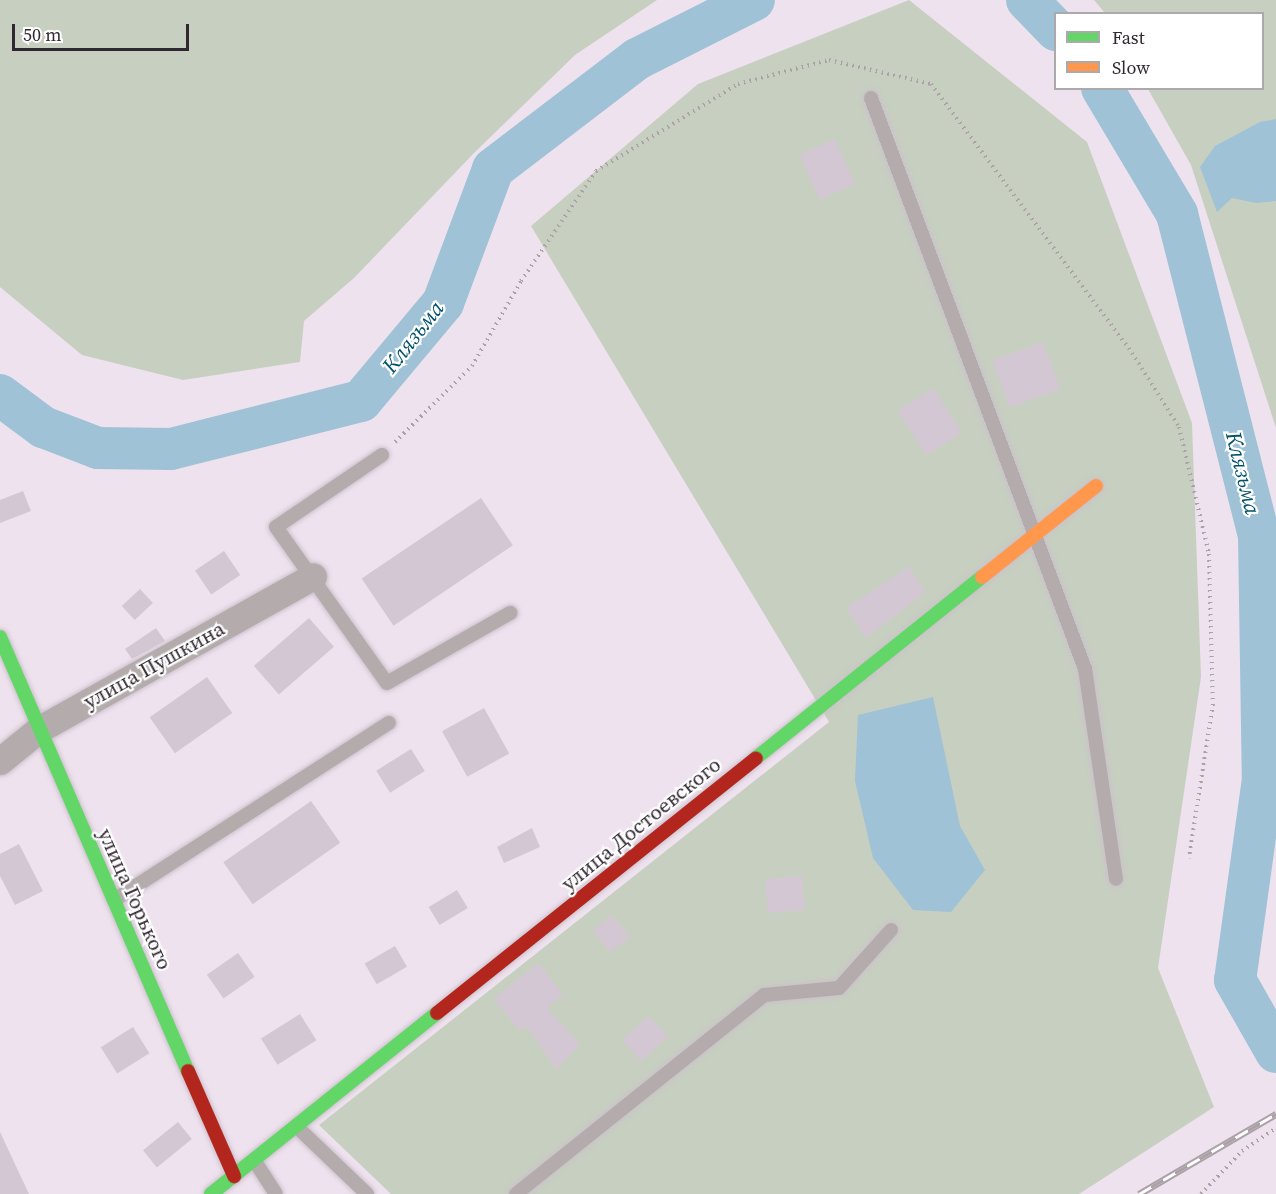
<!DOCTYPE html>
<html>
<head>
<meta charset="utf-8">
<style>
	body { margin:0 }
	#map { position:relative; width:1276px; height:1194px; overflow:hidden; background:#eee2ee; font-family:"Source Serif 4",serif }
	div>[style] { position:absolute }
	.green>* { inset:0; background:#c7cfc1 }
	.water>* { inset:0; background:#9fc2d6 }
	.river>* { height:42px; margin:-21px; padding:0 21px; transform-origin:21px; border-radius:21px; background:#9fc2d6 }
	.building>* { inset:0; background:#d4c7d4; transform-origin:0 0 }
	.path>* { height:4px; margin-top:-2px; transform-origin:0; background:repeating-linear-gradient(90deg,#aaa2a6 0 1.5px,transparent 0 6px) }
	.roads { filter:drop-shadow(0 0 2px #cbc1cb) drop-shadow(0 0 2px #cbc1cb) }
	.lane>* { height:14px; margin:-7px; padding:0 7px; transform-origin:7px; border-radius:7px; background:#b4abac }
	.street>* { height:27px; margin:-13.5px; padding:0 13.5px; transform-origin:13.5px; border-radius:13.5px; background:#b4abac }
	.fast>* { height:14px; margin:-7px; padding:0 7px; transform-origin:7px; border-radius:7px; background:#63d668 }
	.slow>* { height:14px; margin:-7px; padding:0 7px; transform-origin:7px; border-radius:7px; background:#ff974d }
	.jam>* { height:14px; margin:-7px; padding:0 7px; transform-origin:7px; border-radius:7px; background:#b3261e }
	.rail>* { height:7px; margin-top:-3.5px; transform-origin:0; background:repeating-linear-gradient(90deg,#fff 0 14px,#aba2a7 0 28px); box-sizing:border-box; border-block:2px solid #aba2a7 }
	span { translate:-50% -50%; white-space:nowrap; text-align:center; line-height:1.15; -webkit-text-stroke:4.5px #fff; paint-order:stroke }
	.street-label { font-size:21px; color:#302830 }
	.water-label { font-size:22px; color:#01526a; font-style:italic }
	.legend { position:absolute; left:1054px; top:12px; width:210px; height:78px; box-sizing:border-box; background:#fff; border:2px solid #aca9ac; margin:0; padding:8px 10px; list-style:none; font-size:18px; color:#302830 }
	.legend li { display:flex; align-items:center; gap:12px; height:30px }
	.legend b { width:30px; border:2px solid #aca9ac }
	.scale { position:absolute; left:12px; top:24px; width:177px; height:27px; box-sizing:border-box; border:3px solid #302830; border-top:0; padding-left:8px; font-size:18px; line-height:21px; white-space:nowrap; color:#302830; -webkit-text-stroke:4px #fff; paint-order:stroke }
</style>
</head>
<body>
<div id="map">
	<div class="green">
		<div style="clip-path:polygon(0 0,657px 0,575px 55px,474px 153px,354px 278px,304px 321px,300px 362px,183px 380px,82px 355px,0 287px)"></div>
		<div style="clip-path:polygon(909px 0,1087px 142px,1192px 423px,1201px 677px,1158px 968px,1214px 1107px,1079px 1194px,391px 1194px,319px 1125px,829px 722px,531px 226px,698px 84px)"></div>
		<div style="clip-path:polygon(1094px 0,1276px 0,1276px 428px,1191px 165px,1148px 89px,1262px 88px,1262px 14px,1105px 13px)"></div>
	</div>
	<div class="water">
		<div style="clip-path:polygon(1276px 119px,1276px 201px,1256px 203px,1232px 198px,1217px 212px,1200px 167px,1215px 146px,1260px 122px)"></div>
		<div style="clip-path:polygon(933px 697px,960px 826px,985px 870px,951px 912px,913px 910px,873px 858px,855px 781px,858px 715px)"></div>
	</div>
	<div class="river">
		<div style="left:1027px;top:0;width:42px;rotate:46deg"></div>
		<div style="left:1102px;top:88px;width:147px;rotate:59.2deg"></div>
		<div style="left:1177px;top:214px;width:332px;rotate:75.7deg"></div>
		<div style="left:1259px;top:536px;width:243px;rotate:89.1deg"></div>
		<div style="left:1263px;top:779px;width:203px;rotate:97.9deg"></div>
		<div style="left:1235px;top:980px;width:83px;rotate:60.3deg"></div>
		<div style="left:0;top:395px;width:54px;rotate:36.7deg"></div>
		<div style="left:43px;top:427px;width:59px;rotate:20.9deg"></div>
		<div style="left:98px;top:448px;width:73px;rotate:0.8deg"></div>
		<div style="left:171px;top:449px;width:196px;rotate:-14.2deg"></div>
		<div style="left:361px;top:401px;width:128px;rotate:-50.1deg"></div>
		<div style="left:443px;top:303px;width:143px;rotate:-69.5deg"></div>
		<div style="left:493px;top:169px;width:181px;rotate:-37.4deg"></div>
		<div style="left:637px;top:59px;width:131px;rotate:-26.8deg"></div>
	</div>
	<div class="building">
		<div style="left:835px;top:139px;width:49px;height:39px;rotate:66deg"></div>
		<div style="left:1043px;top:342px;width:50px;height:54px;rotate:70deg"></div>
		<div style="left:933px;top:388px;width:53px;height:42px;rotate:57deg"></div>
		<div style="clip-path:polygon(23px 491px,31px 511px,0 523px,0 500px)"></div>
		<div style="left:481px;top:498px;width:57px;height:144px;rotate:56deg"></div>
		<div style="left:224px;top:551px;width:29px;height:35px;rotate:56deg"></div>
		<div style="clip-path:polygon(909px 567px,925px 592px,866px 638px,846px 608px)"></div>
		<div style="left:140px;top:589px;width:19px;height:25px;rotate:47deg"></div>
		<div style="left:309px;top:618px;width:38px;height:73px;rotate:49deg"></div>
		<div style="clip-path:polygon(156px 628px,165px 641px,132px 659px,125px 649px)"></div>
		<div style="left:207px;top:677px;width:44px;height:70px;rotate:55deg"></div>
		<div style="left:484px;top:708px;width:52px;height:48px;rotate:61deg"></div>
		<div style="left:411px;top:749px;width:26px;height:41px;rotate:58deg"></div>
		<div style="left:311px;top:801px;width:51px;height:107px;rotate:55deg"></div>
		<div style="clip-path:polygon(532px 828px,540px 847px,504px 863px,497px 847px)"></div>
		<div style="clip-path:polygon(19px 844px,43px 891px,15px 905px,0 876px,0 854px)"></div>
		<div style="left:802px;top:876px;width:34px;height:37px;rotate:85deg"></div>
		<div style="left:457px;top:890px;width:21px;height:33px;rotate:59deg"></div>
		<div style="clip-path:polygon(611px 915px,630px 937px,609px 952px,593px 931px)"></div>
		<div style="left:395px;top:946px;width:24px;height:35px;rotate:60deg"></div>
		<div style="left:238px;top:953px;width:29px;height:38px;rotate:55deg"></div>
		<div style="clip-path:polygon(538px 963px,563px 994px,547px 1008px,580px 1044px,556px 1069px,526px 1025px,520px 1031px,494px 999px)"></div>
		<div style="left:300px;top:1014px;width:31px;height:46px;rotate:58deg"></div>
		<div style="left:649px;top:1016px;width:28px;height:36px;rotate:48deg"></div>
		<div style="left:133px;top:1027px;width:31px;height:38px;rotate:58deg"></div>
		<div style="left:178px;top:1122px;width:22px;height:45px;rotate:51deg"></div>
		<div style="clip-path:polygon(0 1132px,29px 1194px,0 1194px)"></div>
	</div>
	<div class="path">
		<div style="left:395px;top:442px;width:108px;rotate:-44.6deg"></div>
		<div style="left:472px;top:366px;width:98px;rotate:-60deg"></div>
		<div style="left:521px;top:281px;width:133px;rotate:-55.7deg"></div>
		<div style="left:596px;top:171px;width:167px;rotate:-31.5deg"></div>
		<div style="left:738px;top:84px;width:94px;rotate:-14.8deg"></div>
		<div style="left:829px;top:60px;width:105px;rotate:13.2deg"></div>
		<div style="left:931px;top:84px;width:336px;rotate:53.2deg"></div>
		<div style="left:1132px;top:353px;width:88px;rotate:57.6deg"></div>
		<div style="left:1179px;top:427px;width:130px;rotate:76.7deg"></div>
		<div style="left:1209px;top:554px;width:150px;rotate:88.5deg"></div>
		<div style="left:1213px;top:704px;width:156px;rotate:98.9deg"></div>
		<div style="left:1201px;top:1194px;width:59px;rotate:-46.4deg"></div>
		<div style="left:1242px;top:1151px;width:41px;rotate:-34.1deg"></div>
	</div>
	<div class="roads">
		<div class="lane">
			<div style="left:871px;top:98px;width:610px;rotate:69.45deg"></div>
			<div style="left:1085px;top:669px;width:212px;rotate:81.6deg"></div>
			<div style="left:382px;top:455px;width:128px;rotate:145.8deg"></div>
			<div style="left:276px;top:527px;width:191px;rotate:54.6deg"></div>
			<div style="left:387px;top:683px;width:142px;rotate:-29.6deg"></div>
			<div style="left:114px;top:900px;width:327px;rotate:-32.8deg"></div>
			<div style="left:297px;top:1127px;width:97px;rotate:43.7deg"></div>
			<div style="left:254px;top:1160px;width:40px;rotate:57.1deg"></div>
			<div style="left:516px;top:1194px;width:318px;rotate:-38.7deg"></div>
			<div style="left:764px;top:995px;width:75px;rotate:-5.3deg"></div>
			<div style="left:839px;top:988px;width:78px;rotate:-48.1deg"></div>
		</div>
		<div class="street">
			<div style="left:0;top:761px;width:49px;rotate:-39.2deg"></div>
			<div style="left:38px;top:730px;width:315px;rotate:-29.2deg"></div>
		</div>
		<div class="fast">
			<div style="left:0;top:637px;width:473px;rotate:66.6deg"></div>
			<div style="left:756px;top:758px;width:290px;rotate:-38.7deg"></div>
			<div style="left:211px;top:1194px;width:290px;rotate:-38.7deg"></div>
		</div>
		<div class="slow">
			<div style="left:982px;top:577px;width:146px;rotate:-38.6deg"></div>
		</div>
		<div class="jam">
			<div style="left:437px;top:1013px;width:408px;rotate:-38.6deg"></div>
			<div style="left:188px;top:1071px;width:115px;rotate:66.3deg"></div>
		</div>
	</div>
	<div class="rail">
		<div style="left:1139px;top:1194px;width:159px;rotate:-30.3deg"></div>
	</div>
	<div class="street-label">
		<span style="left:154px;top:665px;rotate:-29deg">улица Пушкина</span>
		<span style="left:641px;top:824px;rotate:-39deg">улица Достоевского</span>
		<span style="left:135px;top:899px;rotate:66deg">улица Горького</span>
	</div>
	<div class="water-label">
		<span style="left:413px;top:337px;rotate:-52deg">Клязьма</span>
		<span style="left:1243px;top:473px;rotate:76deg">Клязьма</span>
	</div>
	<ul class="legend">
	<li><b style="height:8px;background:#63d668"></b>Fast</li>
	<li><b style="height:8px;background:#ff974d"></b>Slow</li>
	</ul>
	<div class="scale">50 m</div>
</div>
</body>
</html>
